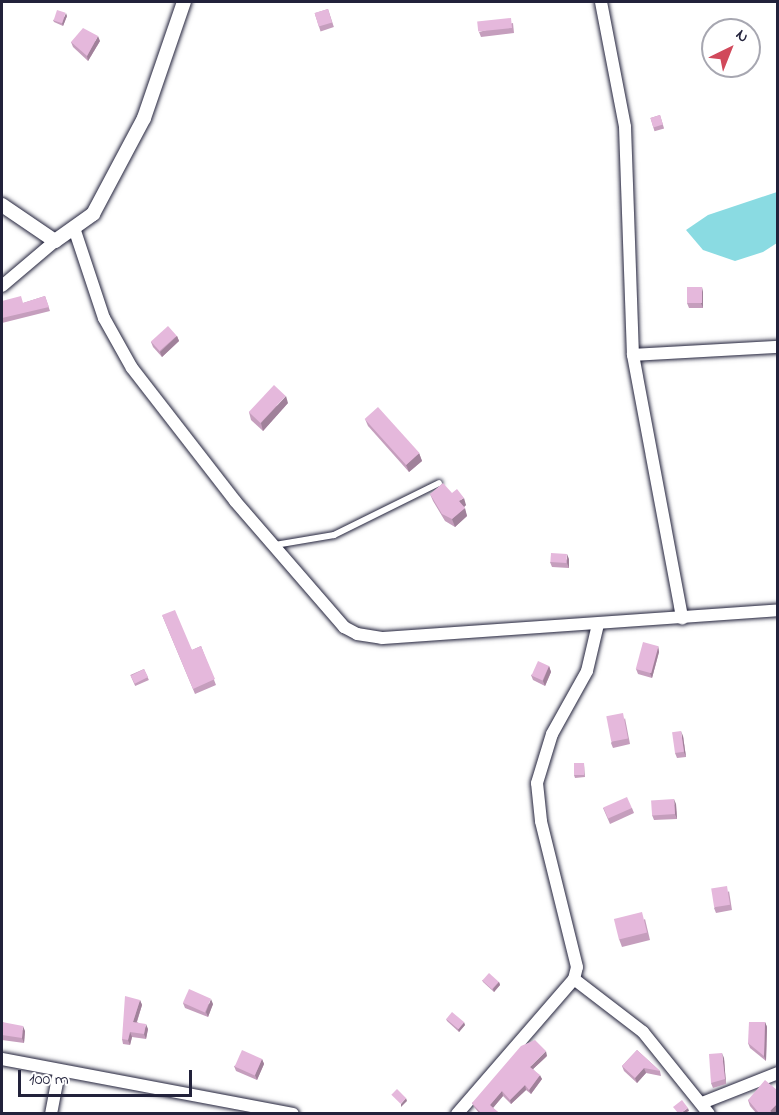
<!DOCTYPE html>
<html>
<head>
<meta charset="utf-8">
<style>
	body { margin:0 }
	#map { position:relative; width:779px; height:1115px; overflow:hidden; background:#fff; font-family:"Indie Flower",sans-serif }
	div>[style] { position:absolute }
	.water>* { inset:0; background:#8adbe2 }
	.roads { filter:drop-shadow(0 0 2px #22223b) drop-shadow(0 0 2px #22223b) }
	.service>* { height:6px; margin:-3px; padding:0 3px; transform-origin:3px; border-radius:3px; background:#fff }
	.minor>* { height:12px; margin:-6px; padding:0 6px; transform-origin:6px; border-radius:6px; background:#fff }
	.tertiary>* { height:14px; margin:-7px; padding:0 7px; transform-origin:7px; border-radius:7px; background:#fff }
	.wall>* { inset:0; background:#c59ebd; transform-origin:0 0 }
	.shaded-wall>* { inset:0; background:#a0819a }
	.building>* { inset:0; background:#e5b8dc; transform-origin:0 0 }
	span { translate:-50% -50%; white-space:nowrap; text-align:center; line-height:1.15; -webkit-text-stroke:4.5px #fff; paint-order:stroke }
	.frame { position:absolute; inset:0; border:3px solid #22223b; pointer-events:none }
	.north { position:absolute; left:701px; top:18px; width:60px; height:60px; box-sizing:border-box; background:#fff; border:2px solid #a7a7b1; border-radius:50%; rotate:43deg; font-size:16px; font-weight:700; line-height:24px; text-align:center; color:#22223b }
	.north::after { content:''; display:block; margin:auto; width:21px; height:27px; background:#d1495b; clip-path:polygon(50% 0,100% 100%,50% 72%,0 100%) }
	.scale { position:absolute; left:18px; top:1070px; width:174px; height:27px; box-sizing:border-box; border:3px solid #22223b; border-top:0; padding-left:8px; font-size:18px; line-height:21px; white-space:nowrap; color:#22223b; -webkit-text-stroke:4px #fff; paint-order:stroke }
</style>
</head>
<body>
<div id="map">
	<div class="water">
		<div style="clip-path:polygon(777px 192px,777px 243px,763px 252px,735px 261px,703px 250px,686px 230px,708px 215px)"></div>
	</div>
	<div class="roads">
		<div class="service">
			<div style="left:275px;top:545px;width:60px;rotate:-9.6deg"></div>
			<div style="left:334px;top:535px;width:117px;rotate:-26.3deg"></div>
		</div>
		<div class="minor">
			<div style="left:601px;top:2px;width:127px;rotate:79.1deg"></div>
			<div style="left:625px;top:127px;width:228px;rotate:88deg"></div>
			<div style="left:633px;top:355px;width:268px;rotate:79.4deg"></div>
			<div style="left:75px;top:231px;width:92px;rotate:71.6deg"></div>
			<div style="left:104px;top:318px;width:57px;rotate:60.8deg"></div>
			<div style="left:132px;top:368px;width:168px;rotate:52.2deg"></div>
			<div style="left:235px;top:501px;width:167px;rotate:49.1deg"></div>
			<div style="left:344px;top:627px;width:15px;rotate:28deg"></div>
			<div style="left:357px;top:634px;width:25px;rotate:9deg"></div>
			<div style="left:382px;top:638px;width:397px;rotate:-4deg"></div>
			<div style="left:2px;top:286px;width:70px;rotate:-40.3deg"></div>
			<div style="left:633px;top:355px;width:145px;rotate:-3.2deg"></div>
			<div style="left:574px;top:979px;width:87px;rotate:37.5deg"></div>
			<div style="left:643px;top:1032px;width:105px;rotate:51.2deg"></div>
			<div style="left:2px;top:1059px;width:296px;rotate:10.7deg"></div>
			<div style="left:702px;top:1103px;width:82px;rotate:-21.5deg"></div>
			<div style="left:51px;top:1114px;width:43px;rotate:-79.2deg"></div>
			<div style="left:457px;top:1114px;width:179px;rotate:-49.1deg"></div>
			<div style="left:574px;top:979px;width:12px;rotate:-76deg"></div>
			<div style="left:577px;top:967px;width:150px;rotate:-103.9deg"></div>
			<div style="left:541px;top:821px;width:38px;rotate:-96deg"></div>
			<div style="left:537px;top:783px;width:51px;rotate:-73deg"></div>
			<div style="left:552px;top:734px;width:72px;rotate:-60.9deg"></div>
			<div style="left:587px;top:671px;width:48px;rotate:-76.8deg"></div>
		</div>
		<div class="tertiary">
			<div style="left:2px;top:205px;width:64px;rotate:34.2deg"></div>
			<div style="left:55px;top:241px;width:47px;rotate:-35.4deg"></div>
			<div style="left:93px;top:214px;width:109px;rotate:-62deg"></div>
			<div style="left:144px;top:118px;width:123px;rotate:-71deg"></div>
		</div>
	</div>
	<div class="wall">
		<div style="left:328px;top:9px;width:19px;height:14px;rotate:72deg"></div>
		<div style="clip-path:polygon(67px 16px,63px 26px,54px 22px,53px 20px)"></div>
		<div style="clip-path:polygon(513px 23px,514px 33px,481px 37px,479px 32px)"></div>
		<div style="clip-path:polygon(100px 41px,88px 61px,73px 47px,71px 42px)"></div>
		<div style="left:660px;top:115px;width:14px;height:10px;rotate:73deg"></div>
		<div style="clip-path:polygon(703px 292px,703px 308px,689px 308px,687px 303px)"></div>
		<div style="clip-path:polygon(45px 296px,50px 311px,2px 323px,2px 301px,23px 303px)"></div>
		<div style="clip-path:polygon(177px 336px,179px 341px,162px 357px,153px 347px,151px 342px)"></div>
		<div style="clip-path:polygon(288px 403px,263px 431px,251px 420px,249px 412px)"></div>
		<div style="clip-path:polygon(365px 419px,419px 453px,422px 461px,409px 472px,368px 426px)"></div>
		<div style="clip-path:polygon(452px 493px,466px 505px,464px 507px,467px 516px,455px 527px,445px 521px,433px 501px,430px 494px)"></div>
		<div style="clip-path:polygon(569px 559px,569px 568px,552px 567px,550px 562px)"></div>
		<div style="clip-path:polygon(162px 615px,192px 650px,201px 646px,216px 685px,195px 694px)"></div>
		<div style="clip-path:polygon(658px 646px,659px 652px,652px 678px,638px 674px,636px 669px)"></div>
		<div style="clip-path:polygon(549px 666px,551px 672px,545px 686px,533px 680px,531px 675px)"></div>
		<div style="left:144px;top:669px;width:12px;height:15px;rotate:66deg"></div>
		<div style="clip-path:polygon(625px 718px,630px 744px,613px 748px,611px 743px)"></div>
		<div style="clip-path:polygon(683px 736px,686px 757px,677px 758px,675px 753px)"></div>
		<div style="clip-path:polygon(584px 763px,585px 777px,575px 778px,574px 775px)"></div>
		<div style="clip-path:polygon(676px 804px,677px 819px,654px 820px,652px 815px)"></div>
		<div style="clip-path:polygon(603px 808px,632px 808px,634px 813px,610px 824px)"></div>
		<div style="clip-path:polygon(729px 891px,732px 910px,716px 913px,714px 908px)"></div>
		<div style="clip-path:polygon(645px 919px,650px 940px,622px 947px,619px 939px)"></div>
		<div style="clip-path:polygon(482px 980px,499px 982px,500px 985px,494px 992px,483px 982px)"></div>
		<div style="clip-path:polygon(140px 1000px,142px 1005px,137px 1022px,148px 1029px,146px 1039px,132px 1037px,130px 1045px,123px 1044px,122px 1039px)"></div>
		<div style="clip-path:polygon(183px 1003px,213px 1004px,208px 1017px,185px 1008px)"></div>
		<div style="clip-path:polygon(446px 1019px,465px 1025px,459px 1032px,447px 1021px)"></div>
		<div style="clip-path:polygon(2px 1022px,25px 1031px,24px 1043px,2px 1040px)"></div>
		<div style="clip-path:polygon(765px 1022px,767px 1027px,766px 1061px,750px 1048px,748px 1043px)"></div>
		<div style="clip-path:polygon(637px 1050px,660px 1071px,661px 1076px,646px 1073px,637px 1083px,624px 1071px,622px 1066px)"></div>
		<div style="clip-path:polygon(547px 1056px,533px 1069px,542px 1079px,531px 1094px,526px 1090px,511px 1104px,503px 1096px,493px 1108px,499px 1113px,479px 1113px,474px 1107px,472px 1103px)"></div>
		<div style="clip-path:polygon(724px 1058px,726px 1084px,713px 1088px,711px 1083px)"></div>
		<div style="clip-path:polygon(262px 1059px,264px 1064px,257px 1080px,236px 1071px,234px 1066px)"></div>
		<div style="clip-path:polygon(777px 1090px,777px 1113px,756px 1113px,750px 1106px,748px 1100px)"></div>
	</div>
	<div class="shaded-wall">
		<div style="clip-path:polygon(66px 13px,67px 16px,63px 26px,62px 23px)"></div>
		<div style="clip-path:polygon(98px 36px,100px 41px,88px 61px,87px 56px)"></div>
		<div style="clip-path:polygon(702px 287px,703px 292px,703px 308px,701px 303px)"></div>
		<div style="clip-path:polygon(177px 336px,179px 341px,162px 357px,160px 352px)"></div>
		<div style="clip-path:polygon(286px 396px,288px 403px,263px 431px,261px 423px)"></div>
		<div style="clip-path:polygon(419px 453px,422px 461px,409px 472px,406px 465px)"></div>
		<div style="clip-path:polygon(464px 498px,466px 505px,462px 509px,459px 501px)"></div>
		<div style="clip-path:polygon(465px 508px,467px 516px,455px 527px,452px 519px)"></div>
		<div style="clip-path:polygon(567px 554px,569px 559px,569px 568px,567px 563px)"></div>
		<div style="clip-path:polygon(658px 646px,659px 652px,652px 678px,650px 673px)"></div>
		<div style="clip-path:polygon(549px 666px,551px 672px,545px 686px,543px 681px)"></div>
		<div style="clip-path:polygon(681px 731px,683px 736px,686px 757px,684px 752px)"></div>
		<div style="clip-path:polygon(674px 799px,676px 804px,677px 819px,675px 814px)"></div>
		<div style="clip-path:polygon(499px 982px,500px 985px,494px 992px,493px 989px)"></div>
		<div style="clip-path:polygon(211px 999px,213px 1004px,208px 1017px,206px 1012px)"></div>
		<div style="clip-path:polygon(140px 1000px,142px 1005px,135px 1027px,133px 1022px)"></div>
		<div style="clip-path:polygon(464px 1022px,465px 1025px,459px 1032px,458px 1029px)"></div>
		<div style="clip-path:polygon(765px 1022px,767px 1027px,766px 1061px,764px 1056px)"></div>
		<div style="clip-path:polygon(146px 1024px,148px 1029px,146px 1039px,144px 1034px)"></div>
		<div style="clip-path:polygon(23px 1026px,25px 1031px,24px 1043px,22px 1038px)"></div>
		<div style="clip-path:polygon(130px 1032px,132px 1037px,130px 1045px,128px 1040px)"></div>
		<div style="clip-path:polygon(546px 1051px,547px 1056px,531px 1071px,530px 1067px)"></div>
		<div style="clip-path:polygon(722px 1053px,724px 1058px,726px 1084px,725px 1079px)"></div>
		<div style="clip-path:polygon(262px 1059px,264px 1064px,257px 1080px,255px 1075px)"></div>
		<div style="clip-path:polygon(644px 1068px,646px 1073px,637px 1083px,635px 1078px)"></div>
		<div style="clip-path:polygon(540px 1075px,542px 1079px,531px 1094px,529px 1090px)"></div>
		<div style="clip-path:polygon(525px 1085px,526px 1090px,511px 1104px,510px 1100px)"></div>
		<div style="clip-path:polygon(502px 1091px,503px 1096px,492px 1109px,490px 1105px)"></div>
		<div style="clip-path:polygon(406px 1098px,407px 1101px,401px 1107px,401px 1104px)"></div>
		<div style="clip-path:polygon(777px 1104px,777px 1113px,771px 1113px,770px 1111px)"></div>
		<div style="clip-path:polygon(688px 1108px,689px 1111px,685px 1113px,681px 1113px)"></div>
	</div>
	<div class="building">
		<div style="left:328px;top:9px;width:14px;height:14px;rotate:73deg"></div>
		<div style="left:57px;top:10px;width:9px;height:11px;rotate:18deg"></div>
		<div style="left:511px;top:18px;width:10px;height:34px;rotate:84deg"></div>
		<div style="clip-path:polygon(83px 28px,98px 36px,87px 56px,71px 42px)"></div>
		<div style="left:660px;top:115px;width:10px;height:10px;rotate:73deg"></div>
		<div style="left:687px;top:287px;width:15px;height:16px"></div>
		<div style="clip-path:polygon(21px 296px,23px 303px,45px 296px,49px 307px,2px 318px,2px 301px)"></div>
		<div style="left:168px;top:326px;width:13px;height:23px;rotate:48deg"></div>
		<div style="left:274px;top:385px;width:16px;height:37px;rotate:43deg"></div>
		<div style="left:378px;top:407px;width:62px;height:18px;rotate:48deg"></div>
		<div style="clip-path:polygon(443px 483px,452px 493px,457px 489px,464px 498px,459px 501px,465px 508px,452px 519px,442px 514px,430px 494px)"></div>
		<div style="left:551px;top:553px;width:16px;height:9px;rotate:4deg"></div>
		<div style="clip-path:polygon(175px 610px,192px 650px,201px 646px,215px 679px,193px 689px,162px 615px)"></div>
		<div style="left:643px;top:642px;width:16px;height:28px;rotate:15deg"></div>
		<div style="left:538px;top:661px;width:12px;height:16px;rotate:24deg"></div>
		<div style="left:144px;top:669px;width:9px;height:15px;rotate:63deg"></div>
		<div style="left:623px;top:713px;width:26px;height:17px;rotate:79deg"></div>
		<div style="left:681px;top:731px;width:21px;height:9px;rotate:82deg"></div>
		<div style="left:574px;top:763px;width:10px;height:12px"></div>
		<div style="left:627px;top:797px;width:12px;height:26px;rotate:66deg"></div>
		<div style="left:674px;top:799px;width:15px;height:23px;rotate:86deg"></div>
		<div style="left:727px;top:886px;width:19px;height:16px;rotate:81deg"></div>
		<div style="left:642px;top:912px;width:21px;height:29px;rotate:76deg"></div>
		<div style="left:489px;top:973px;width:13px;height:10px;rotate:42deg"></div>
		<div style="left:189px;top:989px;width:24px;height:15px;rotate:24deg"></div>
		<div style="clip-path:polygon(125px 996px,140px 1000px,133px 1022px,146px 1024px,144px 1034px,130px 1032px,128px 1040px,122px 1039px)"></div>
		<div style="left:452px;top:1012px;width:16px;height:9px;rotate:40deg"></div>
		<div style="clip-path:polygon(2px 1022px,23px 1026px,22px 1038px,2px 1035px)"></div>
		<div style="clip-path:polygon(749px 1022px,765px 1022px,764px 1056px,748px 1043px)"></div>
		<div style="clip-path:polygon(535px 1040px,546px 1051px,530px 1067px,540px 1075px,529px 1090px,525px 1085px,510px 1100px,502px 1091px,490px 1105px,499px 1113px,481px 1113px,472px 1103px,521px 1046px)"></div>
		<div style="left:242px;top:1050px;width:22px;height:18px;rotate:24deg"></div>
		<div style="clip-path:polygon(637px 1050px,660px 1071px,644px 1068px,635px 1078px,622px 1066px)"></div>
		<div style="clip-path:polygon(722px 1053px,725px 1079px,711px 1083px,709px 1054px)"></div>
		<div style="clip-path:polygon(765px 1080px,777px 1090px,777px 1104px,770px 1111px,773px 1113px,759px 1113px,748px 1100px)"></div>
		<div style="left:397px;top:1089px;width:13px;height:8px;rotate:45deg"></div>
		<div style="clip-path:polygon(682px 1100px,688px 1108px,681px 1113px,678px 1113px,673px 1107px)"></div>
	</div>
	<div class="frame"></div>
	<div class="north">N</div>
	<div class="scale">100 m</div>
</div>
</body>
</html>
